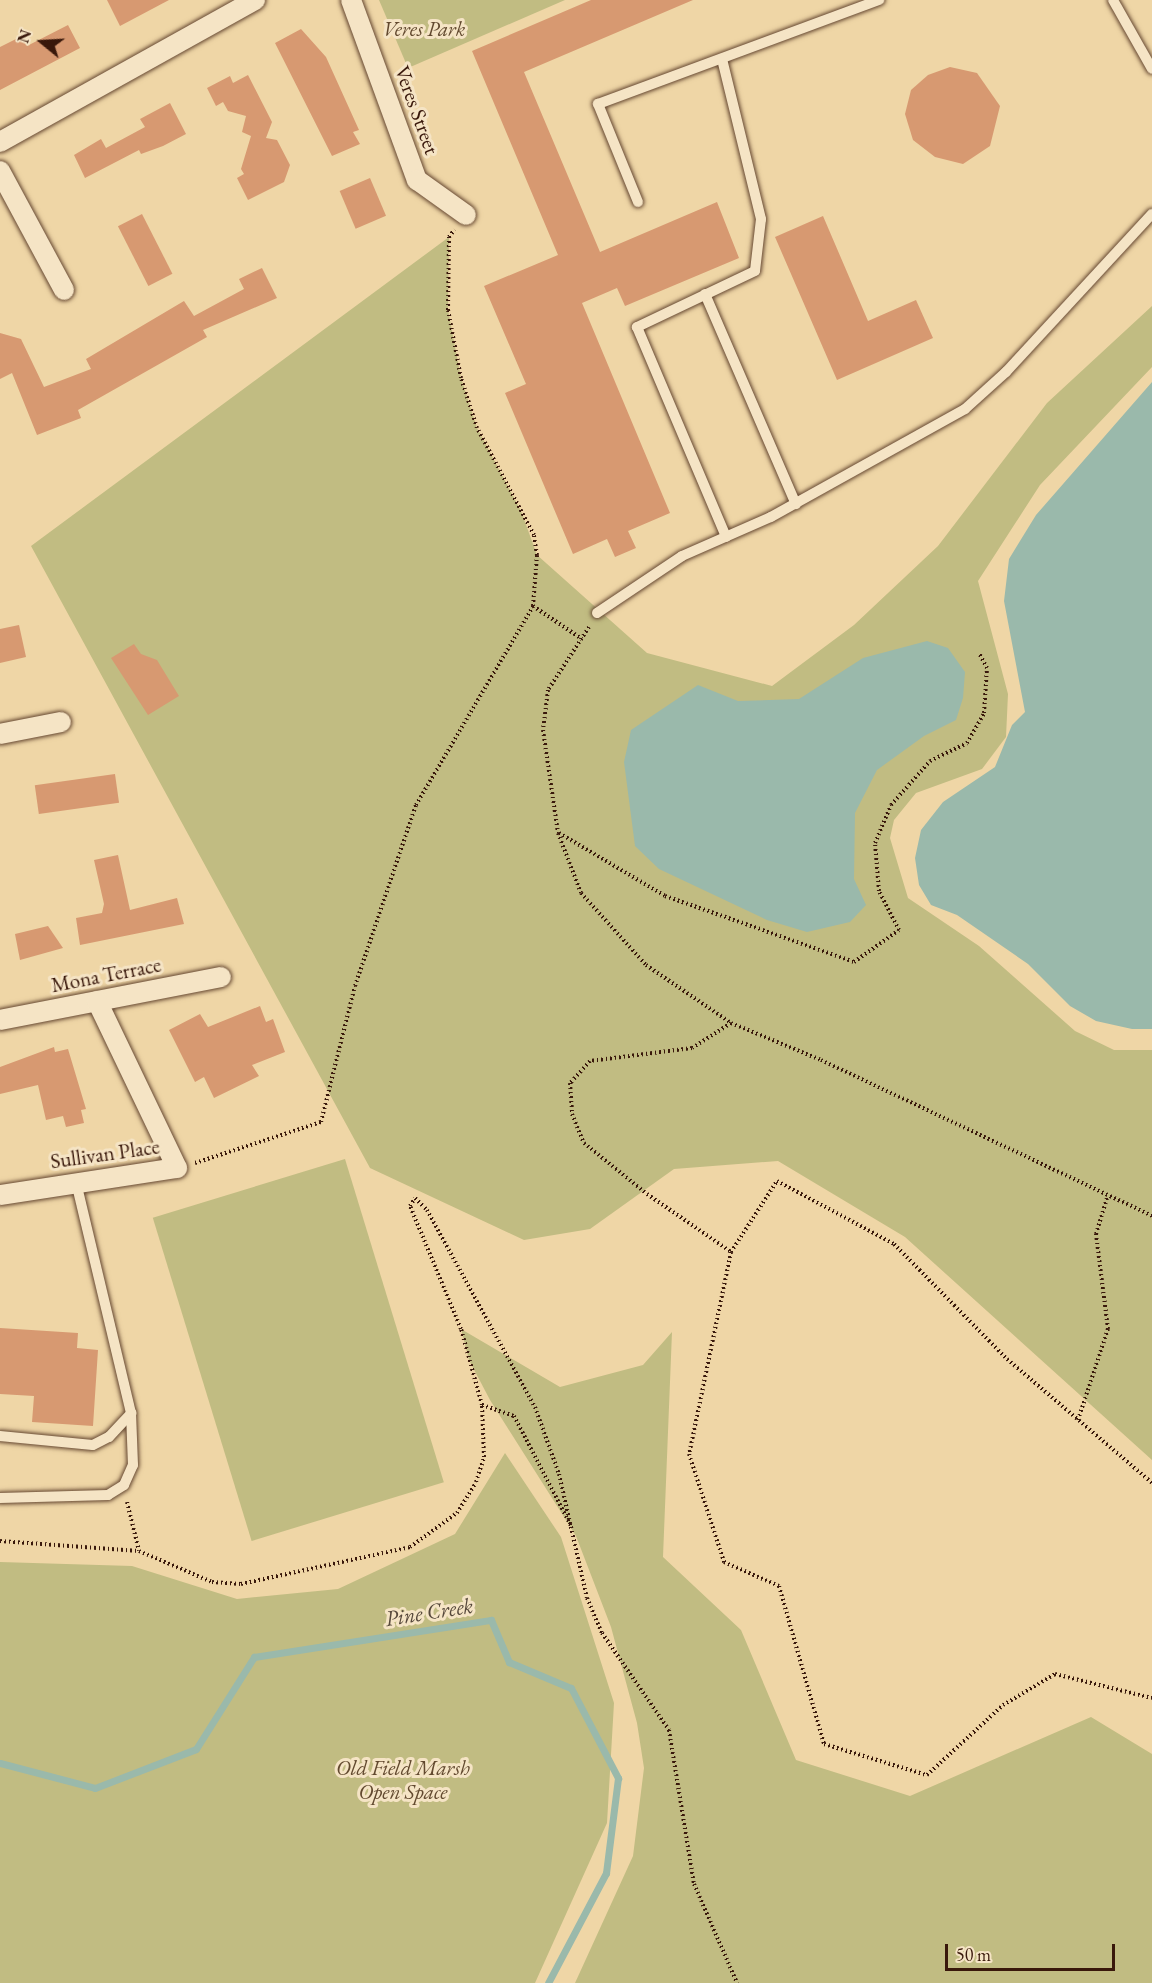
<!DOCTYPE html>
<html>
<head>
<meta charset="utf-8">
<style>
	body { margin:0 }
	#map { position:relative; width:1152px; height:1983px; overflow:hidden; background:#efd6a6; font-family:"EB Garamond",serif }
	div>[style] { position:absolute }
	.green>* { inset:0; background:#c1bc82; transform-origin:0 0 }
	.water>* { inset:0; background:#9ab9ab }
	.stream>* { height:7px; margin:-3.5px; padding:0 3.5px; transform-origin:3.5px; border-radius:3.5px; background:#9ab9ab }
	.building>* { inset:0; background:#d79971; transform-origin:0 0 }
	.path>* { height:4px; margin-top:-2px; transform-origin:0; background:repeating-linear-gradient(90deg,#39180b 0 1.5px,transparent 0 4.5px) }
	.roads { filter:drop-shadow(0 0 2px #664832) drop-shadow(0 0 2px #664832) }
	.lane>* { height:10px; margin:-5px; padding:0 5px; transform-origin:5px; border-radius:5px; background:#f5e4c5 }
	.street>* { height:20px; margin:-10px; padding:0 10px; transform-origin:10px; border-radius:10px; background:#f5e4c5 }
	span { translate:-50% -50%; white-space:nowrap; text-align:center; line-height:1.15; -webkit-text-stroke:6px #f5e4c5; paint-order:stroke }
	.park-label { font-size:21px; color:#62492f; font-style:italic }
	.street-label { font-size:21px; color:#39180b }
	.water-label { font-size:22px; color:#56483b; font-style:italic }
	.north { position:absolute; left:12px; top:12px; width:60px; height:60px; -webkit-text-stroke:4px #f5e4c5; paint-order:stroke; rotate:288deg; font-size:16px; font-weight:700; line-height:24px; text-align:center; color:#39180b }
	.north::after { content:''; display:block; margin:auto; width:21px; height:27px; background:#39180b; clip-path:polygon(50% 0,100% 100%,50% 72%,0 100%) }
	.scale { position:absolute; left:945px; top:1944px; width:170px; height:27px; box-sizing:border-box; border:3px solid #39180b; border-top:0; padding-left:8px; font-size:18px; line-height:21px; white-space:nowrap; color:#39180b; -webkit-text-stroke:4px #f5e4c5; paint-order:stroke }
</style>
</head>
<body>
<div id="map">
	<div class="green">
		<div style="clip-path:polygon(379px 0,565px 0,408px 68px)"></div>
		<div style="clip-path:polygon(449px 237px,448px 310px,461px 378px,477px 428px,521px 511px,537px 555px,647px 653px,772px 686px,854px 625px,938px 546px,1047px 403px,1152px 306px,1152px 367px,1040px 485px,978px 581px,1008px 694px,1006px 737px,982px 769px,916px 793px,894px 820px,890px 838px,908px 898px,979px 946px,1075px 1031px,1114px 1050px,1152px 1050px,1152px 1460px,905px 1237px,778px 1161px,674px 1169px,590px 1229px,524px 1240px,370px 1168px,31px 546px)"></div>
		<div style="left:345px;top:1159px;width:338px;height:201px;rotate:73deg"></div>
		<div style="clip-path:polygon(461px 1329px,560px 1387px,643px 1365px,672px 1332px,663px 1557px,741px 1630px,796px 1760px,910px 1796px,1091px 1717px,1152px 1754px,1152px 1983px,575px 1983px,633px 1856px,644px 1768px,637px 1723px,611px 1627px,576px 1536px,490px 1400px,469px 1360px)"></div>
		<div style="clip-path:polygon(505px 1453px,561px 1537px,614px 1703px,607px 1823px,535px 1983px,0 1983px,0 1562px,132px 1566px,237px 1599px,338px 1589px,455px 1534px)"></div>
	</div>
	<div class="water">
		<div style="clip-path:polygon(1152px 382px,1152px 1029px,1132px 1029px,1096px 1021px,1070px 1006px,1028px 964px,957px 915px,931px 905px,919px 885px,915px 858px,921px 830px,943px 802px,995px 767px,1012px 725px,1025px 712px,1004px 601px,1009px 559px,1036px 515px)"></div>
		<div style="clip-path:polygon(927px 641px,948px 648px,965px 672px,963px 698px,956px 720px,924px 736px,877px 770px,855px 813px,854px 879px,866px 905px,850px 922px,807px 932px,767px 920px,659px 869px,635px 846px,624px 762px,631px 730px,698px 685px,738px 701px,799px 699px,863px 658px)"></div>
	</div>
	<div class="stream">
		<div style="left:0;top:1763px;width:98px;rotate:14.7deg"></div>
		<div style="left:95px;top:1788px;width:108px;rotate:-21.1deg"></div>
		<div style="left:196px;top:1749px;width:109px;rotate:-57.8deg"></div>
		<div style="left:254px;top:1657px;width:240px;rotate:-8.9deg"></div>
		<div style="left:491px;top:1620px;width:46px;rotate:66.8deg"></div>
		<div style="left:509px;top:1662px;width:67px;rotate:22.8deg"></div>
		<div style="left:571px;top:1688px;width:102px;rotate:62.4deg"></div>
		<div style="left:618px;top:1778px;width:96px;rotate:97.2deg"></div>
		<div style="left:606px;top:1873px;width:124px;rotate:117.8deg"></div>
	</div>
	<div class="building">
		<div style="clip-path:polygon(107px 0,169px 0,120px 26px)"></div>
		<div style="clip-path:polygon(591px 0,693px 0,524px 72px,600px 252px,717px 202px,739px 258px,625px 306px,617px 288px,582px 303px,670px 513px,628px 531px,636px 548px,615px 557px,607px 539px,573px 554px,505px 393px,526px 384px,484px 286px,558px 255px,472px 51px)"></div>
		<div style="clip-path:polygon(68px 25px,80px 48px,0 90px,0 47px,22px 36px,27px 46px)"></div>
		<div style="clip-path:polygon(301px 29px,326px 57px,359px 130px,353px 132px,360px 144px,332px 156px,275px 43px)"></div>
		<div style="clip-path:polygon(950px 67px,977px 73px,1000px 106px,990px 146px,963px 164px,935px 157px,913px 140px,905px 114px,911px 90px,928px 75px)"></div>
		<div style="clip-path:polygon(248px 75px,272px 122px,266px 138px,277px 140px,290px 165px,284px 182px,248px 200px,237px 178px,244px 174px,241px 169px,251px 136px,242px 132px,246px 116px,228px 111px,223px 102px,216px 106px,207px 88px,230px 76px,233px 83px)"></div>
		<div style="clip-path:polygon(170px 103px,186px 134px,163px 146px,141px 154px,139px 150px,85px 178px,74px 155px,101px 139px,106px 148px,145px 127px,140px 119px)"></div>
		<div style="left:370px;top:178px;width:41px;height:33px;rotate:67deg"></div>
		<div style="left:142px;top:214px;width:67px;height:27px;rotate:63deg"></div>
		<div style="clip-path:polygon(823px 216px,868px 321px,916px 300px,933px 338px,837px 380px,775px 237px)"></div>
		<div style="clip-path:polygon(262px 268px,277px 298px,203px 330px,207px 337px,78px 410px,81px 418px,37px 435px,12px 373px,0 379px,0 333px,21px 339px,44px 387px,91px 369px,86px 359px,184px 301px,194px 316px,244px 289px,239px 279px)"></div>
		<div style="clip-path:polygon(19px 625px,26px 657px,0 663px,0 629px)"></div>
		<div style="clip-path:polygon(134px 644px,141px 654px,157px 660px,179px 696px,148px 715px,111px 658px)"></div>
		<div style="left:115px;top:774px;width:29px;height:81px;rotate:82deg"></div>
		<div style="clip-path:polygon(118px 855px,130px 910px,177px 898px,184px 924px,80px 945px,76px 918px,102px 913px,104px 904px,94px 860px)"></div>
		<div style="clip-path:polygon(48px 926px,63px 948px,20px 960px,15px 934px)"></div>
		<div style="clip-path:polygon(260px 1006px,266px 1022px,273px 1019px,285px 1052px,252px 1065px,259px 1076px,214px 1098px,204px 1077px,195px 1082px,169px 1030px,200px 1014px,208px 1027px)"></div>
		<div style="clip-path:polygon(54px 1047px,55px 1052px,68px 1049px,86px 1109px,81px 1110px,84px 1123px,66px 1127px,63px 1116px,46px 1120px,38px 1085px,0 1094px,0 1067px)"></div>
		<div style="clip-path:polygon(0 1328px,78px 1333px,77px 1348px,98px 1350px,93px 1426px,32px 1422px,34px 1396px,0 1394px)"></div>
	</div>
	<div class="path">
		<div style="left:533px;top:606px;width:59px;rotate:34deg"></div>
		<div style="left:589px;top:627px;width:75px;rotate:123.1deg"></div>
		<div style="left:548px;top:690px;width:40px;rotate:97.1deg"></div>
		<div style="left:543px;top:730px;width:104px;rotate:81.7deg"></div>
		<div style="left:558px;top:833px;width:64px;rotate:69deg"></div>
		<div style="left:581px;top:893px;width:97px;rotate:47.9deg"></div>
		<div style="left:646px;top:965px;width:103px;rotate:34.3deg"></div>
		<div style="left:731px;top:1023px;width:97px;rotate:22.3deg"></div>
		<div style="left:821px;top:1060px;width:366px;rotate:25.2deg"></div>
		<div style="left:559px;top:833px;width:123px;rotate:30.7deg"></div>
		<div style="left:665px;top:896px;width:200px;rotate:19.2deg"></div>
		<div style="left:854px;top:962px;width:55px;rotate:-35.4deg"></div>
		<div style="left:899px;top:930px;width:44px;rotate:-117.1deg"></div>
		<div style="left:879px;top:891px;width:48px;rotate:-94.8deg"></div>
		<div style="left:875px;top:843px;width:41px;rotate:-67.2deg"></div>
		<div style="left:891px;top:805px;width:59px;rotate:-48.4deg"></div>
		<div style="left:930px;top:761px;width:41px;rotate:-25.9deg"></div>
		<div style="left:967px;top:743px;width:34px;rotate:-60deg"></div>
		<div style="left:984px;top:713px;width:45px;rotate:-86.2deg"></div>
		<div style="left:987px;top:668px;width:17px;rotate:-118deg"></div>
		<div style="left:731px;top:1023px;width:46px;rotate:147.3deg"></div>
		<div style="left:692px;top:1048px;width:103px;rotate:172.7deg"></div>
		<div style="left:590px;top:1061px;width:30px;rotate:132deg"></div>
		<div style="left:570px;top:1083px;width:31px;rotate:86deg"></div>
		<div style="left:572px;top:1114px;width:31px;rotate:68deg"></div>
		<div style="left:584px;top:1143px;width:81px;rotate:39deg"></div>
		<div style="left:647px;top:1194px;width:102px;rotate:34.6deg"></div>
		<div style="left:731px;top:1252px;width:206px;rotate:101.7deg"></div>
		<div style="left:689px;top:1454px;width:114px;rotate:72deg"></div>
		<div style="left:724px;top:1562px;width:60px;rotate:23.6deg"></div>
		<div style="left:779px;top:1586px;width:164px;rotate:74.1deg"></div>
		<div style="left:824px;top:1744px;width:108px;rotate:16.8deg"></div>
		<div style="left:927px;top:1775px;width:103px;rotate:-42.6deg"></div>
		<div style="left:1003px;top:1705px;width:61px;rotate:-30.8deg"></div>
		<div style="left:1055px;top:1674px;width:100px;rotate:13.9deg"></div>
		<div style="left:195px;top:1163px;width:133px;rotate:-18deg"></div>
		<div style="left:321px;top:1122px;width:140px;rotate:-76deg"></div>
		<div style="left:355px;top:986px;width:191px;rotate:-71.4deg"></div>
		<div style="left:416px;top:805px;width:231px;rotate:-59.5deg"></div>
		<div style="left:533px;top:606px;width:51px;rotate:-85.5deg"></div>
		<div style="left:537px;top:555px;width:20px;rotate:-99deg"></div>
		<div style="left:534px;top:535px;width:121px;rotate:-118deg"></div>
		<div style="left:477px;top:428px;width:52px;rotate:-107.7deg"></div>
		<div style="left:461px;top:378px;width:69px;rotate:-100.8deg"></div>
		<div style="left:448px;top:310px;width:73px;rotate:-89.2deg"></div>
		<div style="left:449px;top:237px;width:9px;rotate:-54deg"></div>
		<div style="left:731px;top:1252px;width:85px;rotate:-57.1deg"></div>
		<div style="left:777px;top:1181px;width:133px;rotate:28.3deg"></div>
		<div style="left:894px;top:1244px;width:161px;rotate:45.5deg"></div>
		<div style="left:1007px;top:1359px;width:191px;rotate:40.5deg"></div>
		<div style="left:482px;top:1405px;width:79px;rotate:-105.4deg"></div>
		<div style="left:461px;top:1329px;width:133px;rotate:-112.5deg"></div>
		<div style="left:410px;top:1206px;width:9px;rotate:-58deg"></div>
		<div style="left:415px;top:1198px;width:17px;rotate:45deg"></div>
		<div style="left:427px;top:1210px;width:225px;rotate:61.3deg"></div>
		<div style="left:535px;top:1407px;width:71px;rotate:70.3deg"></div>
		<div style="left:559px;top:1474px;width:127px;rotate:77.3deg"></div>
		<div style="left:587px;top:1598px;width:38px;rotate:67deg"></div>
		<div style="left:602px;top:1633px;width:118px;rotate:55.4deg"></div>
		<div style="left:669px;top:1730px;width:156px;rotate:80.8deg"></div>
		<div style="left:694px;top:1884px;width:108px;rotate:66.5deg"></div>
		<div style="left:1078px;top:1420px;width:96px;rotate:-71.8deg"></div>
		<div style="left:1108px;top:1329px;width:96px;rotate:-97.2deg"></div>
		<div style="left:1096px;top:1234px;width:38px;rotate:-73deg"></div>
		<div style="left:127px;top:1502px;width:50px;rotate:76.2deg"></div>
		<div style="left:0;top:1541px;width:139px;rotate:4.1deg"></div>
		<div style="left:139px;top:1551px;width:79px;rotate:23deg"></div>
		<div style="left:212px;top:1582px;width:29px;rotate:4deg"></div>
		<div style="left:241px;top:1584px;width:173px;rotate:-12.3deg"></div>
		<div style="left:410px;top:1547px;width:58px;rotate:-35.9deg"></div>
		<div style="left:457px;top:1513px;width:36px;rotate:-58deg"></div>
		<div style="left:476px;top:1482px;width:26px;rotate:-72deg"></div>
		<div style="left:484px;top:1457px;width:52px;rotate:-92.2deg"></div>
		<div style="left:482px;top:1405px;width:34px;rotate:19deg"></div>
		<div style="left:514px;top:1416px;width:126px;rotate:62.6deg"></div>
	</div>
	<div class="roads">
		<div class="lane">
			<div style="left:1113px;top:0;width:79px;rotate:60.5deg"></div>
			<div style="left:722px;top:59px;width:165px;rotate:76.3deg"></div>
			<div style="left:761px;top:219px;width:52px;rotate:96.6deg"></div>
			<div style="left:755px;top:271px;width:131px;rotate:154.6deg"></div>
			<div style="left:637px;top:327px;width:228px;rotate:67deg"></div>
			<div style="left:638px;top:202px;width:106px;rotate:-112.2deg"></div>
			<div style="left:598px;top:104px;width:300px;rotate:-20.3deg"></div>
			<div style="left:705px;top:294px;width:229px;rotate:66.6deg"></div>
			<div style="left:597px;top:613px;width:102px;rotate:-33.8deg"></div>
			<div style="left:682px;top:556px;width:97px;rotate:-23.7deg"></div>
			<div style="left:771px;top:517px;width:222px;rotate:-29.1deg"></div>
			<div style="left:965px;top:409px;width:55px;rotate:-42.1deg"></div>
			<div style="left:1006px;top:372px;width:215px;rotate:-47.3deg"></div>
			<div style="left:0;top:1436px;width:93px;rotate:5.5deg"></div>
			<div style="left:93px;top:1445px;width:18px;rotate:-27deg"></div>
			<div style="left:109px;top:1437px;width:33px;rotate:-47deg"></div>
			<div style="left:0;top:1498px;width:108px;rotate:-1.6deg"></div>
			<div style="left:108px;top:1495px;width:19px;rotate:-32deg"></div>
			<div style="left:124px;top:1485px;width:22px;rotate:-66deg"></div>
			<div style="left:133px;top:1465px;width:52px;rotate:-92.2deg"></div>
			<div style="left:131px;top:1413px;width:237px;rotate:-103.4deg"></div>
		</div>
		<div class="street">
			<div style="left:351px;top:0;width:192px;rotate:69.9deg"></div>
			<div style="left:417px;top:180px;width:60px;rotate:35.5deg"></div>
			<div style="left:0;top:142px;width:292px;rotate:-29.1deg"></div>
			<div style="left:0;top:171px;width:135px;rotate:61.7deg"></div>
			<div style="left:0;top:734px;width:62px;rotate:-11.1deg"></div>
			<div style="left:0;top:1020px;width:225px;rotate:-11deg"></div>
			<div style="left:0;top:1195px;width:179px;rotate:-8.7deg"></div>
			<div style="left:177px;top:1168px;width:185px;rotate:-115.6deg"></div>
		</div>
	</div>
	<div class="park-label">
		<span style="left:424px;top:29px">Veres Park</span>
		<span style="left:403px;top:1780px">Old Field Marsh<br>Open Space</span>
	</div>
	<div class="street-label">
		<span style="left:417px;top:110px;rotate:70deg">Veres Street</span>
		<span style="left:106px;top:975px;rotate:-11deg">Mona Terrace</span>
		<span style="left:105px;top:1154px;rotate:-8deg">Sullivan Place</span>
	</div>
	<div class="water-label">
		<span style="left:429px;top:1612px;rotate:-9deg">Pine Creek</span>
	</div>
	<div class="north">N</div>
	<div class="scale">50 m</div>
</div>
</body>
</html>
